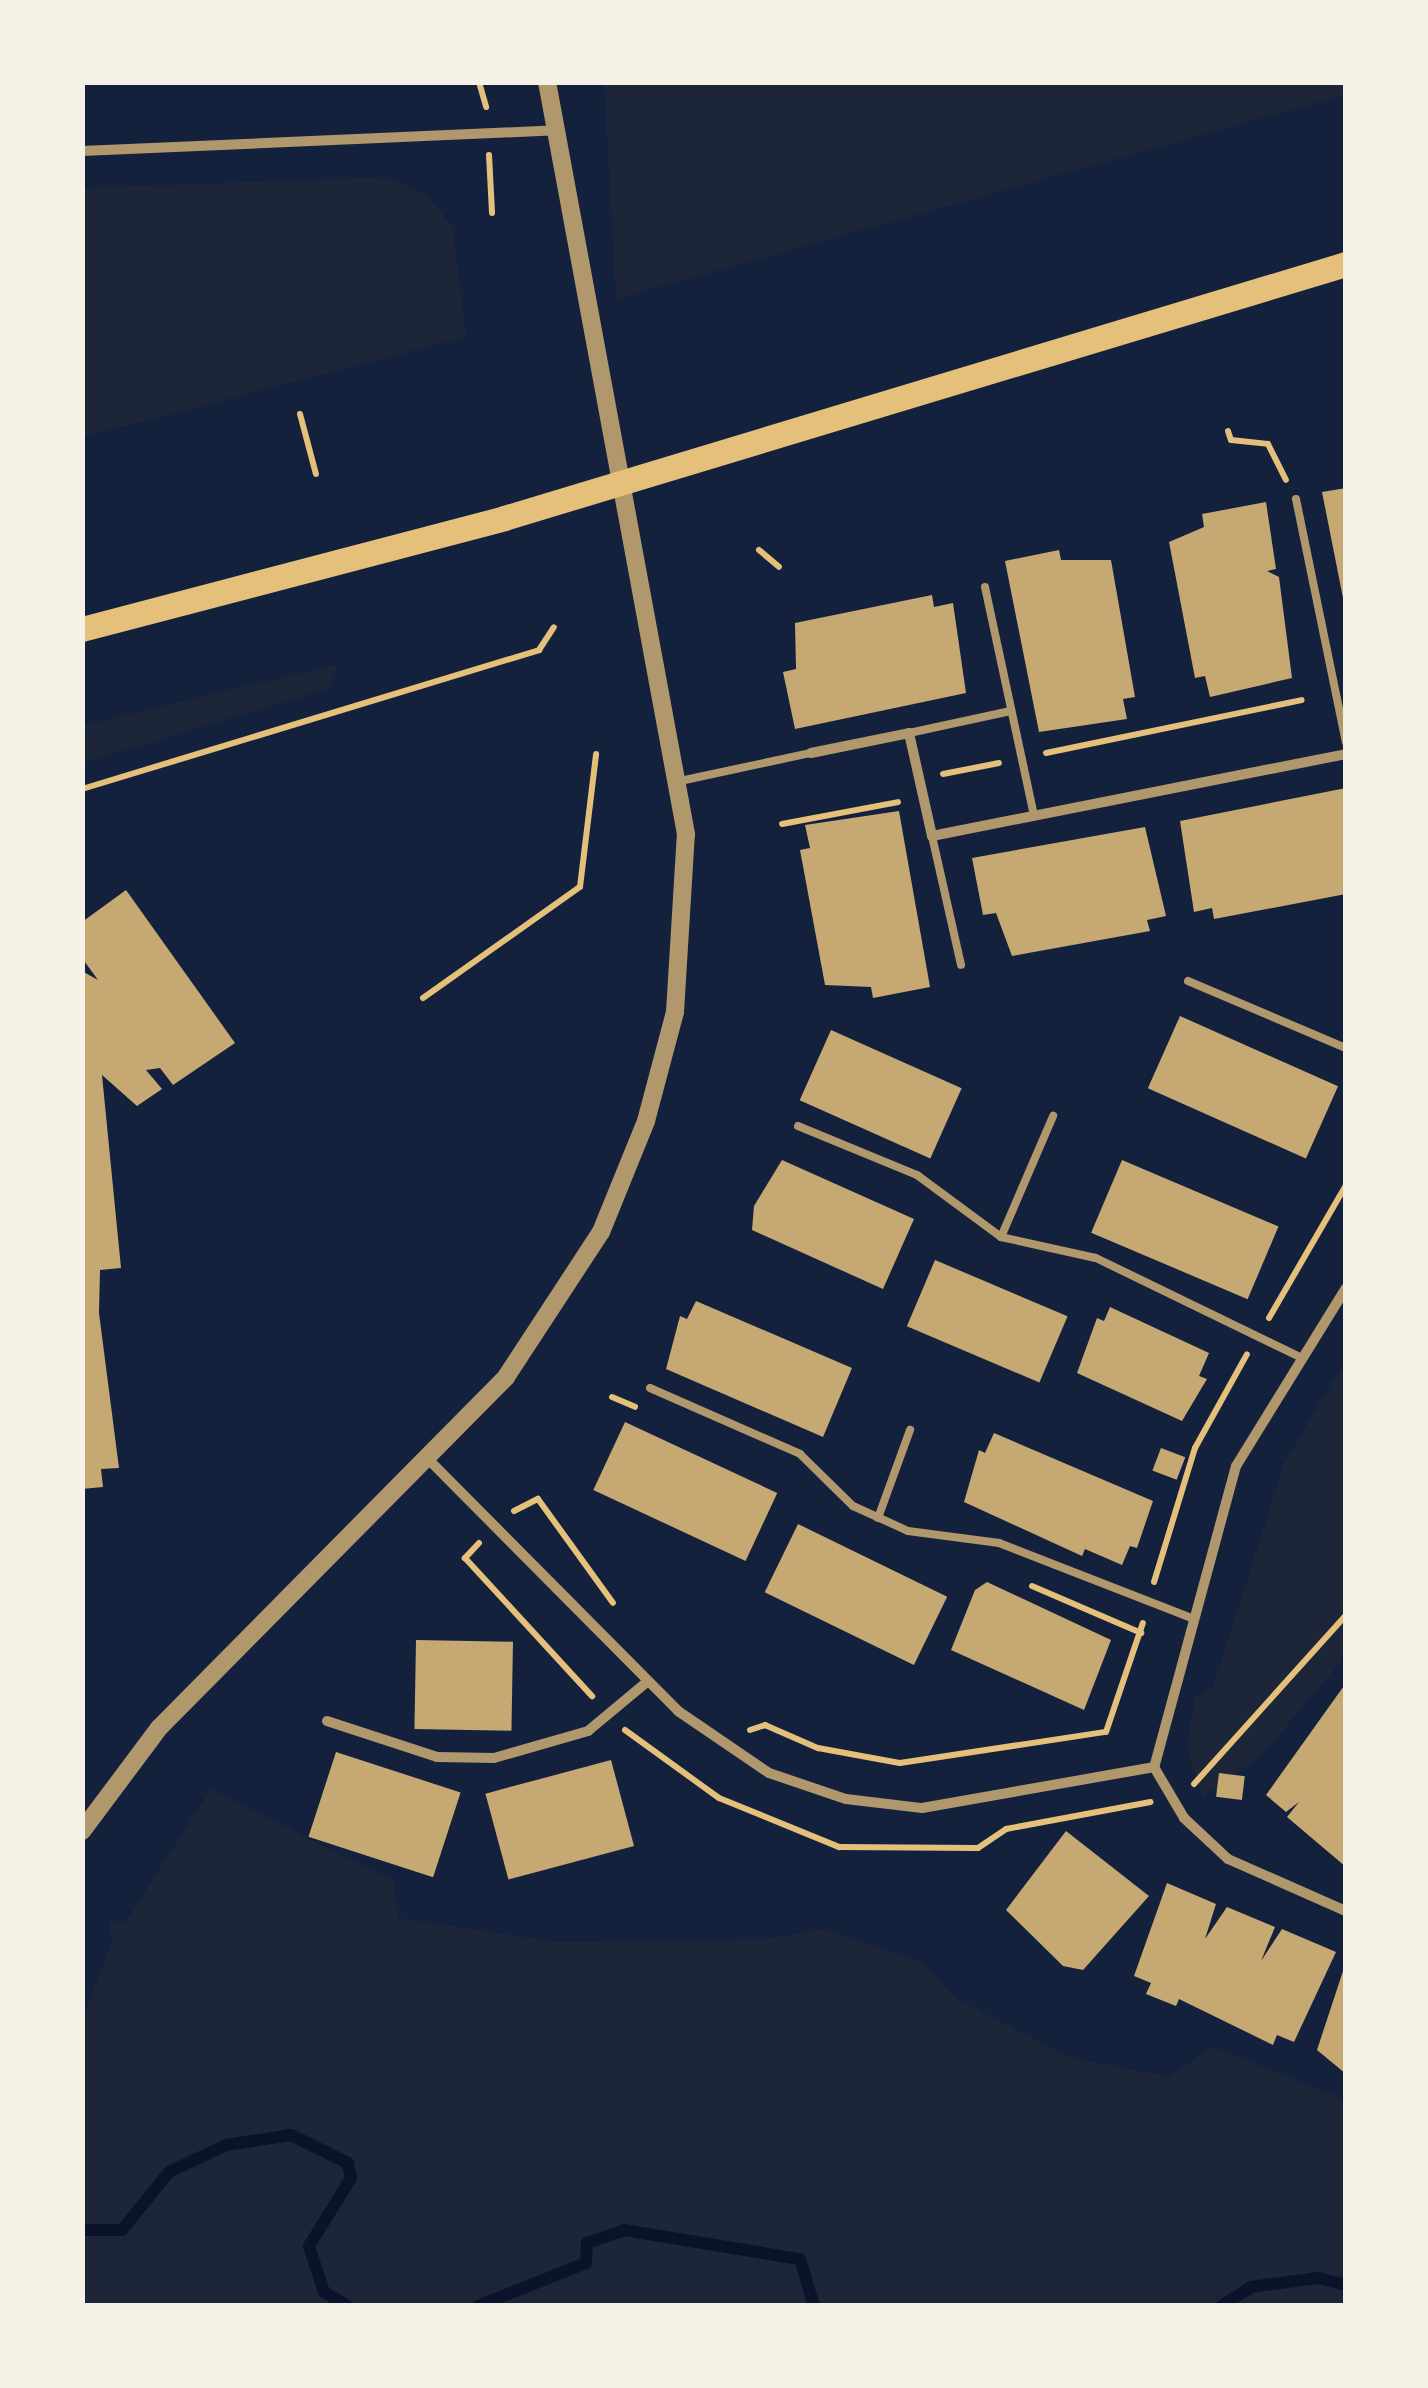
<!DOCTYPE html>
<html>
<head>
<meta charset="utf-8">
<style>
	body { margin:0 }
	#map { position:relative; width:1428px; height:2388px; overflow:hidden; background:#14213d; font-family:Barlow,sans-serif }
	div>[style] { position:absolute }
	.green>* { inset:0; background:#1d2539 }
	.stream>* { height:12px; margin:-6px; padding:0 6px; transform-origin:6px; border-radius:6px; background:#0b132b }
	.building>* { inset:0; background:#c6a872; transform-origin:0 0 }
	.path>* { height:6px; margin:-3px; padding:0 3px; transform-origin:3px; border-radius:3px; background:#e5c07b }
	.service>* { height:8px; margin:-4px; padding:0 4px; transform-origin:4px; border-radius:4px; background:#b1986c }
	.minor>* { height:10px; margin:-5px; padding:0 5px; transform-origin:5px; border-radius:5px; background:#b1986c }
	.tertiary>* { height:18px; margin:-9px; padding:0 9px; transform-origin:9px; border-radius:9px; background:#b1986c }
	.primary>* { height:25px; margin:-12.5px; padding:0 12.5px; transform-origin:12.5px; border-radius:12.5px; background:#e5c07b }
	span { translate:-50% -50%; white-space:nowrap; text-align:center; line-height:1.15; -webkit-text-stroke:10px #f6f1e7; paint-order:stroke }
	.frame { position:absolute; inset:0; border:85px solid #f6f1e7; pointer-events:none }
</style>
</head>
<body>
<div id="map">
	<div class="green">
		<div style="clip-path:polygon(1345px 82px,1345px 95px,616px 299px,604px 83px)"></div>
		<div style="clip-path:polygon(387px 177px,427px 195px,453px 227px,466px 337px,83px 437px,83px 188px)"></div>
		<div style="clip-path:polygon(339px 664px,327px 689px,83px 763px,83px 725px)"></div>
		<div style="clip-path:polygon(1345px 1360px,1345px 1657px,1261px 1756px,1203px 1798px,1187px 1749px,1195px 1697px,1213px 1687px,1284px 1464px)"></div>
		<div style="clip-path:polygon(211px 1789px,394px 1882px,398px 1918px,557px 1942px,766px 1939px,826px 1929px,924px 1963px,956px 1999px,1073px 2058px,1170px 2077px,1212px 2046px,1345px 2100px,1345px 2305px,83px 2305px,83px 2018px,112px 1942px,109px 1922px,125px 1923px)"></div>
	</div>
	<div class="stream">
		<div style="left:82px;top:2230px;width:40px"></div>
		<div style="left:122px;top:2230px;width:75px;rotate:-51deg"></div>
		<div style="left:169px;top:2172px;width:63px;rotate:-25.3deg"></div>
		<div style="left:226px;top:2145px;width:66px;rotate:-8.7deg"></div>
		<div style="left:291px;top:2135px;width:64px;rotate:26.2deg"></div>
		<div style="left:348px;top:2163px;width:15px;rotate:79deg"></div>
		<div style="left:351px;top:2178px;width:80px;rotate:121.7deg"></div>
		<div style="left:309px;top:2246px;width:48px;rotate:71.9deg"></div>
		<div style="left:324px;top:2292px;width:27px;rotate:31deg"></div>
		<div style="left:478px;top:2306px;width:116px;rotate:-21.7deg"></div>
		<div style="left:586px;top:2263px;width:20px;rotate:-87deg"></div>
		<div style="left:587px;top:2243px;width:39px;rotate:-19deg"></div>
		<div style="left:624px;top:2230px;width:178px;rotate:9.4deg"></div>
		<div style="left:800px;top:2259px;width:49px;rotate:73.4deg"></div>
		<div style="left:1221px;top:2306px;width:36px;rotate:-32deg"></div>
		<div style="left:1251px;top:2287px;width:68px;rotate:-7.7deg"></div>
		<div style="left:1318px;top:2278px;width:29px;rotate:14deg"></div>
	</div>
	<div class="building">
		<div style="clip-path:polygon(1346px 488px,1346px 602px,1344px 603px,1322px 492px)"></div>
		<div style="clip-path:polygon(1266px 502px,1276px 569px,1267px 571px,1279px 577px,1292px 678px,1210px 697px,1205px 676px,1195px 678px,1169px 542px,1204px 527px,1202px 514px)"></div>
		<div style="clip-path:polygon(1059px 550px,1061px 560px,1111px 560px,1135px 697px,1123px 699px,1127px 719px,1039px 732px,1005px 561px)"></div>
		<div style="clip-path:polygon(932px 595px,934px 607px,953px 603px,966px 693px,795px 729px,783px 672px,796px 669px,795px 623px)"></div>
		<div style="clip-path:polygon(1346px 788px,1346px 894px,1214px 919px,1212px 908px,1194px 912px,1180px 821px)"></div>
		<div style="clip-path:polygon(899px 811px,930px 987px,873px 998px,871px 987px,825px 985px,800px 850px,810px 848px,805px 825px)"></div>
		<div style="clip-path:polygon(1145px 827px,1166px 916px,1147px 920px,1150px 931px,1012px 956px,996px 913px,983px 915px,972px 858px)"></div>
		<div style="clip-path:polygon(126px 890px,235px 1043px,173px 1085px,160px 1068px,146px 1070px,162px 1089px,137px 1106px,102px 1075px,121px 1268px,100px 1270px,99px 1313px,119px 1468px,101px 1469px,103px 1487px,82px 1489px,82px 971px,98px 980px,82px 958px,82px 922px)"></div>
		<div style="left:1180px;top:1016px;width:173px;height:79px;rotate:24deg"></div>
		<div style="left:831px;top:1030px;width:143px;height:77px;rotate:24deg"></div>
		<div style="clip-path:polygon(782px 1160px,914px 1219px,883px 1289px,752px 1230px,754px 1206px)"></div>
		<div style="left:1122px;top:1160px;width:170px;height:79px;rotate:23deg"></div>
		<div style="left:935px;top:1260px;width:144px;height:72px;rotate:23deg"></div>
		<div style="clip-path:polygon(696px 1301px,852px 1368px,823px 1437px,666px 1369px,680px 1316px,687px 1319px)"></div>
		<div style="clip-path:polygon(1110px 1307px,1209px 1353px,1199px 1376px,1207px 1379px,1182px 1421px,1077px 1373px,1097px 1318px,1104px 1321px)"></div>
		<div style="left:625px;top:1422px;width:168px;height:75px;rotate:25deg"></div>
		<div style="clip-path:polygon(994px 1433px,1153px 1501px,1137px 1548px,1130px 1546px,1122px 1565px,1085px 1549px,1082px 1556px,964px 1502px,979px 1450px,985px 1453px)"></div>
		<div style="left:1161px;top:1448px;width:26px;height:24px;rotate:21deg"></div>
		<div style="left:798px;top:1524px;width:166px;height:76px;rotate:26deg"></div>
		<div style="clip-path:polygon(987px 1582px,1111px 1640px,1084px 1710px,951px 1650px,975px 1590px)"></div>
		<div style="left:416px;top:1640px;width:97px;height:89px;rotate:1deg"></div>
		<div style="clip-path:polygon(1346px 1683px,1346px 1867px,1287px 1817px,1299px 1802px,1286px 1812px,1266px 1795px)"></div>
		<div style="left:336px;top:1752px;width:131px;height:89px;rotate:18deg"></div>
		<div style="left:611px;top:1760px;width:89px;height:130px;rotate:75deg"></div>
		<div style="left:1219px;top:1773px;width:26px;height:24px;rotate:7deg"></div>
		<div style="clip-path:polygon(1066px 1831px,1149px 1896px,1083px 1970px,1063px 1966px,1006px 1910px)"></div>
		<div style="clip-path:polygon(1167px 1883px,1216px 1904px,1205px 1939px,1227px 1907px,1275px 1927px,1261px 1961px,1282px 1929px,1336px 1952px,1294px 2042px,1277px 2035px,1273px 2045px,1179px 1999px,1176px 2006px,1146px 1994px,1151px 1983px,1134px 1976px)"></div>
		<div style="clip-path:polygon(1345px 1965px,1346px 1965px,1346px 2074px,1317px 2050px)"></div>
	</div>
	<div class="path">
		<div style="left:479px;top:82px;width:26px;rotate:74deg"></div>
		<div style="left:489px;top:155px;width:58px;rotate:87deg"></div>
		<div style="left:300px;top:414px;width:62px;rotate:75.1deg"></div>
		<div style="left:1228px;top:431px;width:9px;rotate:72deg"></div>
		<div style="left:1231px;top:440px;width:37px;rotate:6deg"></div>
		<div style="left:1268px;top:444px;width:40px;rotate:63.4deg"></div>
		<div style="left:759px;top:550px;width:26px;rotate:40deg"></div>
		<div style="left:1046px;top:753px;width:261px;rotate:-11.7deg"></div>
		<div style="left:943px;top:774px;width:57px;rotate:-11.1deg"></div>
		<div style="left:82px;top:789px;width:478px;rotate:-16.9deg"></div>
		<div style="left:539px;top:650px;width:27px;rotate:-57deg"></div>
		<div style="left:782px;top:824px;width:118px;rotate:-10.7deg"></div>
		<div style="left:423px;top:998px;width:192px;rotate:-35.3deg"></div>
		<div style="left:580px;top:887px;width:134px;rotate:-83.1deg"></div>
		<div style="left:1269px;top:1318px;width:154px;rotate:-59.9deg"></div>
		<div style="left:612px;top:1397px;width:25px;rotate:23deg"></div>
		<div style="left:514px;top:1511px;width:27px;rotate:-27deg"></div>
		<div style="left:538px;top:1499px;width:128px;rotate:54.2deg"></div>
		<div style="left:479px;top:1543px;width:21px;rotate:133deg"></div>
		<div style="left:465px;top:1558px;width:188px;rotate:47.4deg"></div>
		<div style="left:1154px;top:1582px;width:140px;rotate:-73deg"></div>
		<div style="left:1195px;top:1448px;width:107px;rotate:-61deg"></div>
		<div style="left:1032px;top:1586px;width:119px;rotate:23.3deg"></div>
		<div style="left:625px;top:1730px;width:116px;rotate:35.9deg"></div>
		<div style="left:719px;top:1798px;width:130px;rotate:22.2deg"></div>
		<div style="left:839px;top:1847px;width:139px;rotate:0.4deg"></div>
		<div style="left:978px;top:1848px;width:34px;rotate:-34deg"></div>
		<div style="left:1006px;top:1829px;width:147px;rotate:-10.6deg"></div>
		<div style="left:750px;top:1730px;width:16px;rotate:-18deg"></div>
		<div style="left:765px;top:1725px;width:58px;rotate:23.5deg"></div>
		<div style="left:818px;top:1748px;width:83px;rotate:10.4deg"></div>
		<div style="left:900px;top:1763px;width:208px;rotate:-8.6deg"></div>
		<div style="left:1106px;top:1732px;width:115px;rotate:-71.3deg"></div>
		<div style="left:1194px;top:1784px;width:227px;rotate:-48deg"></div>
	</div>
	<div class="service">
		<div style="left:1296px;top:499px;width:248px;rotate:78.4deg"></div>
		<div style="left:985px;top:587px;width:233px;rotate:77.9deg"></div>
		<div style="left:909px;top:733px;width:104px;rotate:-12.2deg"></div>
		<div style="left:680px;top:781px;width:134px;rotate:-12.1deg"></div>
		<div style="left:932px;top:836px;width:132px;rotate:77.3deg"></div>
		<div style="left:1188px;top:981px;width:172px;rotate:23deg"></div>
		<div style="left:798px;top:1126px;width:129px;rotate:22.4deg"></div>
		<div style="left:917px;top:1175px;width:104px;rotate:36.4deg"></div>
		<div style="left:1001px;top:1237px;width:97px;rotate:12.5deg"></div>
		<div style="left:1096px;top:1258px;width:227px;rotate:25.9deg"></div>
		<div style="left:1001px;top:1237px;width:132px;rotate:-66.7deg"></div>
		<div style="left:650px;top:1388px;width:164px;rotate:23.7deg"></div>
		<div style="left:800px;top:1454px;width:74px;rotate:44.5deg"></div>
		<div style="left:853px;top:1506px;width:60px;rotate:24.4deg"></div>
		<div style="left:908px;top:1531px;width:92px;rotate:7.5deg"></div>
		<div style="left:999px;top:1543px;width:206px;rotate:21.3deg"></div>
		<div style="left:878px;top:1518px;width:94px;rotate:-70deg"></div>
	</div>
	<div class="minor">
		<div style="left:82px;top:151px;width:474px;rotate:-2.5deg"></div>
		<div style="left:811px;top:753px;width:100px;rotate:-11.5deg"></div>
		<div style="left:909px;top:733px;width:106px;rotate:77.4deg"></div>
		<div style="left:932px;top:836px;width:422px;rotate:-11.2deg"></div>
		<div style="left:1346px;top:1288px;width:209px;rotate:121.7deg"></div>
		<div style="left:1236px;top:1466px;width:312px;rotate:105.2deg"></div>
		<div style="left:1154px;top:1767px;width:59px;rotate:59.5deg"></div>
		<div style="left:1184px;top:1818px;width:60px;rotate:43deg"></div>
		<div style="left:1228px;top:1859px;width:129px;rotate:23.8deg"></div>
		<div style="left:430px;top:1461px;width:352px;rotate:45.2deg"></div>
		<div style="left:678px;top:1711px;width:110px;rotate:34.3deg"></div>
		<div style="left:769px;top:1773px;width:81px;rotate:18.7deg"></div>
		<div style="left:846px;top:1799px;width:77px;rotate:6.8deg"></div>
		<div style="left:922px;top:1808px;width:236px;rotate:-10deg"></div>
		<div style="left:327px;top:1721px;width:116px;rotate:18.1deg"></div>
		<div style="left:437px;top:1757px;width:57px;rotate:1deg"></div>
		<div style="left:494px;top:1758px;width:98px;rotate:-16deg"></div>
		<div style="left:588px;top:1731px;width:78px;rotate:-39.8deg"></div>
	</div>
	<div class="tertiary">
		<div style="left:82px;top:1831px;width:129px;rotate:-53.2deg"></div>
		<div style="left:159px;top:1728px;width:494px;rotate:-45.3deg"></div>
		<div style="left:506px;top:1377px;width:173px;rotate:-56.8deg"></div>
		<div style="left:601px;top:1232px;width:120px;rotate:-67.9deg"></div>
		<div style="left:646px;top:1121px;width:113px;rotate:-75.1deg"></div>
		<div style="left:675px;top:1012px;width:178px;rotate:-86.5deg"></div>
		<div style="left:686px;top:834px;width:765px;rotate:-100.47deg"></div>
	</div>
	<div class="primary">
		<div style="left:82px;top:629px;width:436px;rotate:-14.7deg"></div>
		<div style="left:504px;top:518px;width:879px;rotate:-16.79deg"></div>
	</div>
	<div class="frame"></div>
</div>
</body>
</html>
